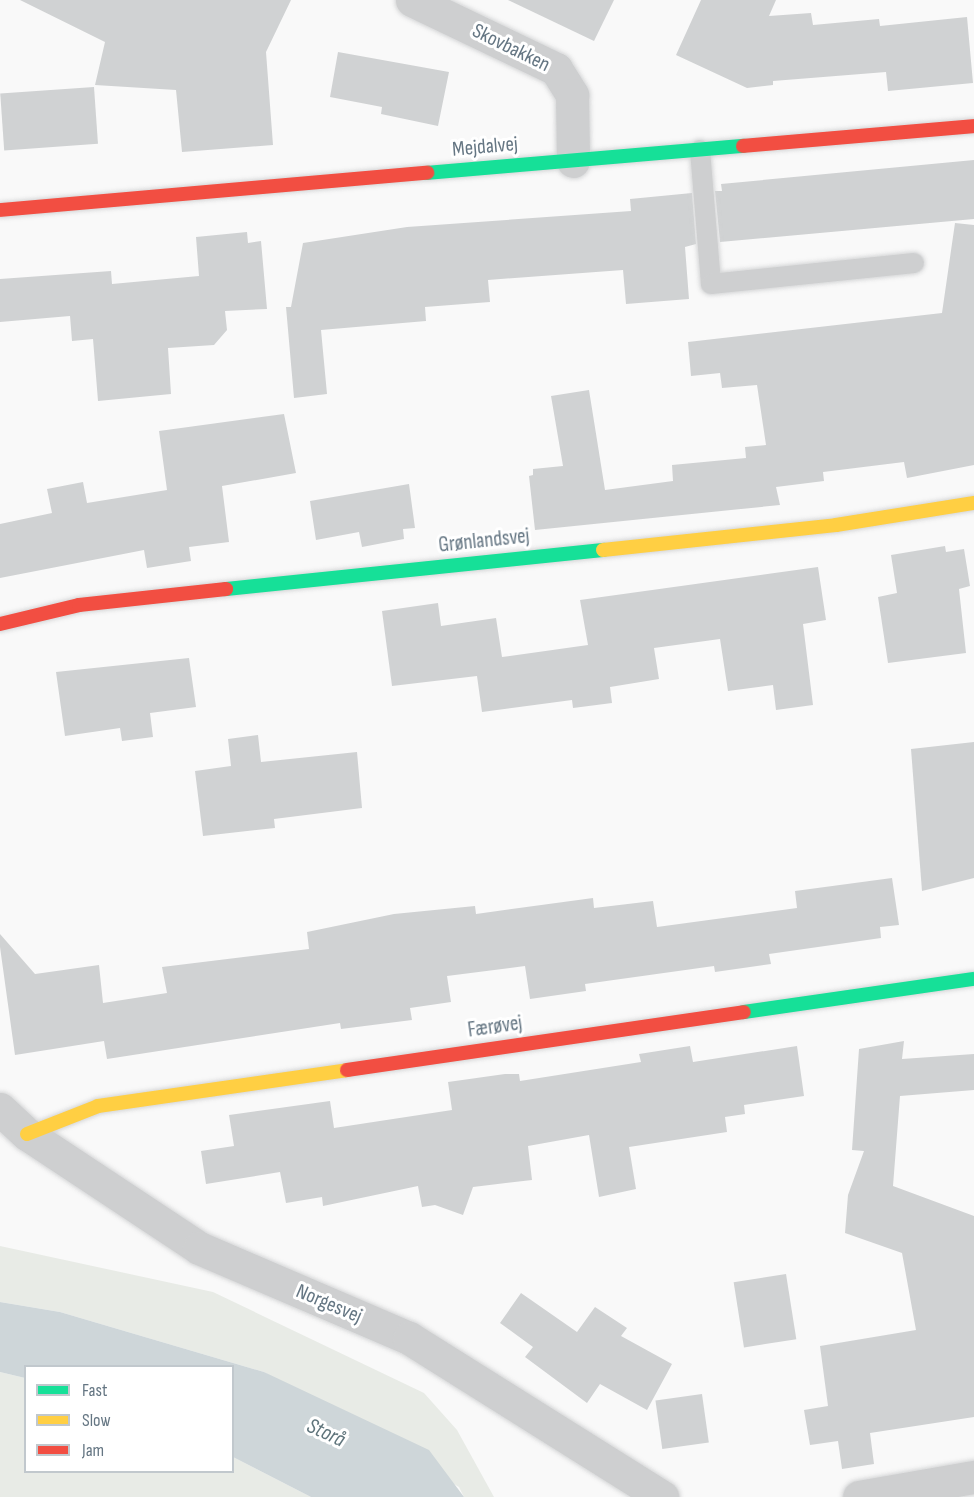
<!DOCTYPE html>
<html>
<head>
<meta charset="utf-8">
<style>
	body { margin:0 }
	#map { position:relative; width:974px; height:1497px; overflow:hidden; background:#f9f9f9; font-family:"Sofia Sans Condensed",sans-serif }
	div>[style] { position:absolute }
	.green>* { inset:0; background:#e8ebe6 }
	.water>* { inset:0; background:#ced6d9 }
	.building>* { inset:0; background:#d0d2d3; transform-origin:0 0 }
	.roads { filter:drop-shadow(0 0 2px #d5d6d7) drop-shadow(0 0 2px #d5d6d7) }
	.lane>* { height:20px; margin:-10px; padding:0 10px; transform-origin:10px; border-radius:10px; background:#cecfd0 }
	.street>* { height:33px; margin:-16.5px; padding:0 16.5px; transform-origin:16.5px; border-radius:16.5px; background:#cecfd0 }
	.fast>* { height:14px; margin:-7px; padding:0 7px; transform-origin:7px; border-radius:7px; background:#16e098 }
	.slow>* { height:14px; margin:-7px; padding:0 7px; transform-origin:7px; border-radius:7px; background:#ffcf43 }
	.jam>* { height:14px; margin:-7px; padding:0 7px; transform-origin:7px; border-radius:7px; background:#f24e42 }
	span { translate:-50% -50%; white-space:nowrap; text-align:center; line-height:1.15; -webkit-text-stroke:6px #fff; paint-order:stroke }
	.street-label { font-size:21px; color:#657683 }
	.water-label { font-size:22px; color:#60757c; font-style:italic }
	.legend { position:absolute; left:24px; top:1365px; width:210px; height:108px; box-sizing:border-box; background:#fff; border:2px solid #c1c8cd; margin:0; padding:8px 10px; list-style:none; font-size:18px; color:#657683 }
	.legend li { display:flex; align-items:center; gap:12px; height:30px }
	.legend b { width:30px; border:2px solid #c1c8cd }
</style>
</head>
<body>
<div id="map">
	<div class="green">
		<div style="clip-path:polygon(0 1246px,213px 1292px,424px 1393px,457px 1430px,494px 1497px,464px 1497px,459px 1487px,264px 1372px,60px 1312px,0 1302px)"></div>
		<div style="clip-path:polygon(0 1372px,25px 1378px,26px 1472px,232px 1472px,233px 1457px,311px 1497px,0 1497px)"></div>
	</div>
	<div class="water">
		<div style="clip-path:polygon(0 1302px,60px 1312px,264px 1372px,429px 1450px,464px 1497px,311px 1497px,233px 1457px,232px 1366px,26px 1366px,25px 1378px,0 1372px)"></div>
	</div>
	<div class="building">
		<div style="clip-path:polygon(20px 0,291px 0,266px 52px,273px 145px,182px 152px,176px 90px,95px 85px,105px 42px)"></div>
		<div style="clip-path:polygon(508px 0,614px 0,594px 41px)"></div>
		<div style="clip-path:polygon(701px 0,776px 0,769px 16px,811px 13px,813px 25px,879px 19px,880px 26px,967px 17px,973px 83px,888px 91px,886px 72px,773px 81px,773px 85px,747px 88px,676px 55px)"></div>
		<div style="clip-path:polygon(338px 52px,449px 72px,438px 126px,381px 114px,382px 107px,330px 97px)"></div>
		<div style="left:94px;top:87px;width:57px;height:94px;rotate:86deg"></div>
		<div style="clip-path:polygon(974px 160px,974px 219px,720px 242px,715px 191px,722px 191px,721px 184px)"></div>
		<div style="clip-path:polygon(692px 193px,696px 244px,685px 247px,689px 299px,626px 304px,623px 270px,488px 280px,490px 302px,425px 307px,426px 321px,321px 330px,327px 394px,294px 398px,286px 307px,291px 307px,303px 243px,407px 227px,631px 211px,630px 199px)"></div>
		<div style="clip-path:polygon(955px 223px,974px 225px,974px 465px,907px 478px,904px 462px,823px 472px,824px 481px,776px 487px,780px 505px,535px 530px,529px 476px,533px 475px,533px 469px,563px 466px,551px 396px,589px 390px,605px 490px,673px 481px,672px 465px,746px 458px,745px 447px,766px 445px,757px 385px,722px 388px,720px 373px,691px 376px,688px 342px,942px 313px)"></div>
		<div style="clip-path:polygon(247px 232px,248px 243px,261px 241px,267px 309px,225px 311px,227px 330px,214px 345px,168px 348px,171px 394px,98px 401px,93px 339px,72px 341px,70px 316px,0 322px,0 279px,111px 271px,112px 284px,199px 276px,196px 237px)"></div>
		<div style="clip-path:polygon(284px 414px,296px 473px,222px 486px,229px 542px,189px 547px,191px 561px,147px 568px,144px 550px,0 578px,0 524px,52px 513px,47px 489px,83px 482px,87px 503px,167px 490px,159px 431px)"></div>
		<div style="clip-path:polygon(409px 484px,415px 528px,403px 529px,404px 539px,362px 547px,359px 532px,316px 540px,310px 501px)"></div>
		<div style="clip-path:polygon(945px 546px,946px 552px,964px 549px,970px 586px,959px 589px,966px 653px,888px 663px,878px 597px,897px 593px,891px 555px)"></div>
		<div style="clip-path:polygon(818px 567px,826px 620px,803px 624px,813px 705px,776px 710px,773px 685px,728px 691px,720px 639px,654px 648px,659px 679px,610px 687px,612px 703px,573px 708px,572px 700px,482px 712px,477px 676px,392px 686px,382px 611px,438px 603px,441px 626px,496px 618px,502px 657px,588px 645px,580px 600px)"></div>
		<div style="clip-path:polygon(189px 658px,196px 707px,150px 713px,153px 737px,122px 741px,120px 728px,65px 736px,56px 672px)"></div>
		<div style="clip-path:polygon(258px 735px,261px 762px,357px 752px,362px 808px,274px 819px,275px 828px,203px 836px,195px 771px,231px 766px,228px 739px)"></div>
		<div style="clip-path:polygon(974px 742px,974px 878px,922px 891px,911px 749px)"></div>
		<div style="clip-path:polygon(892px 878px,899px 925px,880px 927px,881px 938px,769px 954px,771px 964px,715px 972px,714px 966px,585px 984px,586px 991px,530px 999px,525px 966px,447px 976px,451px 1002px,410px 1008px,412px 1020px,341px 1029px,340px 1023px,107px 1059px,104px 1041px,15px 1055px,0 947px,0 934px,35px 974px,99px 965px,103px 1003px,167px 993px,162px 967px,309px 949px,307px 932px,394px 914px,475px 906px,476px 914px,593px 898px,594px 908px,653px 901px,657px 927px,797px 908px,795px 891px)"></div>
		<div style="clip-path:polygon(904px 1041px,902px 1059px,974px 1054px,974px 1090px,900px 1096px,893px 1186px,974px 1216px,974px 1417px,870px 1433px,874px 1464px,842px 1469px,838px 1441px,810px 1445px,804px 1410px,828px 1406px,820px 1346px,916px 1330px,902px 1253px,845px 1233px,848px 1195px,864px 1151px,852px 1150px,859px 1049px)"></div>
		<div style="clip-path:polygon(690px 1046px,693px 1062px,797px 1046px,804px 1096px,744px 1105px,745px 1114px,725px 1117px,727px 1132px,629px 1147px,636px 1189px,599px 1197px,589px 1135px,528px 1146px,532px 1180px,473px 1187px,463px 1215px,435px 1205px,422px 1207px,418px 1186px,323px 1206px,322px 1197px,286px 1203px,280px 1172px,206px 1184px,201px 1151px,234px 1146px,229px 1115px,330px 1101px,334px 1128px,452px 1110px,448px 1082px,505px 1074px,519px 1074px,520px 1081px,641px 1062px,639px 1054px)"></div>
		<div style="left:786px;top:1274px;width:66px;height:53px;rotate:81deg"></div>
		<div style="clip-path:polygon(521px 1293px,577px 1332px,595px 1307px,627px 1328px,621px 1336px,672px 1364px,647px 1410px,600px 1384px,587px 1403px,525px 1357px,533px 1347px,500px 1323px)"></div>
		<div style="left:702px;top:1394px;width:49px;height:47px;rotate:82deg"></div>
	</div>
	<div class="roads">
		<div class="lane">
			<div style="left:700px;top:150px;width:134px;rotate:85.3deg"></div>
			<div style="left:711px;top:284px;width:204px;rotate:-5.9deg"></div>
		</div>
		<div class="street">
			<div style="left:412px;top:0;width:160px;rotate:25.6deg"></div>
			<div style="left:556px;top:69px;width:31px;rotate:58deg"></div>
			<div style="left:572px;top:95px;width:66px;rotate:89.1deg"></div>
			<div style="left:0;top:1109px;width:37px;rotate:43deg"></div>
			<div style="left:27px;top:1134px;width:206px;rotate:33.5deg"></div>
			<div style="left:199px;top:1248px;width:228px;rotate:23.2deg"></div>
			<div style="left:409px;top:1338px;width:299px;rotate:32.1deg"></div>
			<div style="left:859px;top:1497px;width:117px;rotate:-9.9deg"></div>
		</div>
		<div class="fast">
			<div style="left:427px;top:173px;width:317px;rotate:-4.9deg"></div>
			<div style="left:226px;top:589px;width:379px;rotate:-5.9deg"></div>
			<div style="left:744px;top:1012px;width:232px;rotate:-8.2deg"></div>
		</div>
		<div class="slow">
			<div style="left:603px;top:550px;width:234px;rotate:-6.1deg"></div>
			<div style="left:836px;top:525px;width:140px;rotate:-9.1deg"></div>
			<div style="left:27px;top:1134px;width:76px;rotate:-21.5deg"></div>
			<div style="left:98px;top:1106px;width:252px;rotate:-8.2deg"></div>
		</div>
		<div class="jam">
			<div style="left:743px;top:146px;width:232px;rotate:-4.9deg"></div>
			<div style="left:0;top:210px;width:429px;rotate:-5deg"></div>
			<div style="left:0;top:624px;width:81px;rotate:-13.5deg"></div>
			<div style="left:79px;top:605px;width:148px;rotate:-6.2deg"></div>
			<div style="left:347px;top:1070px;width:401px;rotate:-8.3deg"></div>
		</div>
	</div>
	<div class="street-label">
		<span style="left:511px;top:48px;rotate:26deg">Skovbakken</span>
		<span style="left:485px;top:147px;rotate:-5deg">Mejdalvej</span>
		<span style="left:484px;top:541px;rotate:-6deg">Grønlandsvej</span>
		<span style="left:495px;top:1027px;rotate:-8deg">Færøvej</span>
		<span style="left:329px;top:1304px;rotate:23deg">Norgesvej</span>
	</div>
	<div class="water-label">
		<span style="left:326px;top:1433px;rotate:25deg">Storå</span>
	</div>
	<ul class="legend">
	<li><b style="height:8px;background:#16e098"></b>Fast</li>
	<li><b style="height:8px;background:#ffcf43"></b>Slow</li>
	<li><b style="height:8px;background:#f24e42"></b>Jam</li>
	</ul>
</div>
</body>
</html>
